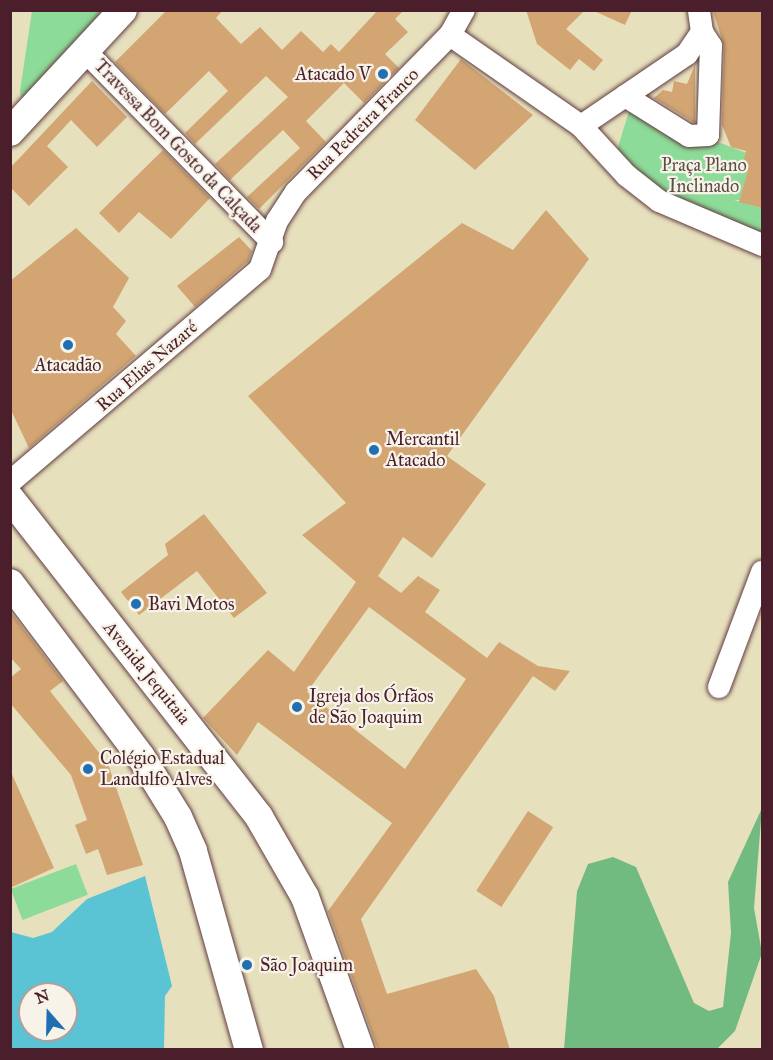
<!DOCTYPE html>
<html>
<head>
<meta charset="utf-8">
<style>
	body { margin:0 }
	#map { position:relative; width:773px; height:1060px; overflow:hidden; background:#e7e0bd; font-family:"IM FELL Great Primer",serif }
	div>[style] { position:absolute }
	.green>* { inset:0; background:#8ddb98; transform-origin:0 0 }
	.forest>* { inset:0; background:#72bb80 }
	.water>* { inset:0; background:#5ac4d5 }
	.building>* { inset:0; background:#d2a573; transform-origin:0 0 }
	.roads { filter:drop-shadow(0 0 2px #623c41) drop-shadow(0 0 2px #623c41) }
	.minor>* { height:22px; margin:-11px; padding:0 11px; transform-origin:11px; border-radius:11px; background:#fff }
	.major>* { height:28px; margin:-14px; padding:0 14px; transform-origin:14px; border-radius:14px; background:#fff }
	.dots>* { width:16px; height:16px; translate:-50% -50%; box-sizing:border-box; border:3px solid #f7f3e8; border-radius:50% }
	span { translate:-50% -50%; white-space:nowrap; text-align:center; line-height:1.15; -webkit-text-stroke:4.5px #f7f3e8; paint-order:stroke }
	.poi-label { font-size:18px; color:#4a1f2b }
	.right { translate:-100% -50%; text-align:right }
	.left { translate:0 -50%; text-align:left }
	.street-label { font-size:18px; color:#4a1f2b }
	.park-label { font-size:18px; color:#5b4e46 }
	.frame { position:absolute; inset:0; border:12px solid #4a1f2b; pointer-events:none }
	.north { position:absolute; left:18px; top:982px; width:60px; height:60px; box-sizing:border-box; background:#f7f3e8; border:2px solid #b29e9c; border-radius:50%; rotate:340deg; font-size:16px; font-weight:700; line-height:24px; text-align:center; color:#4a1f2b }
	.north::after { content:''; display:block; margin:auto; width:21px; height:27px; background:#1f6fb2; clip-path:polygon(50% 0,100% 100%,50% 72%,0 100%) }
</style>
</head>
<body>
<div id="map">
	<div class="green">
		<div style="clip-path:polygon(32px 11px,114px 11px,24px 107px,20px 91px)"></div>
		<div style="clip-path:polygon(630px 108px,762px 159px,762px 171px,742px 166px,748px 170px,740px 200px,734px 200px,762px 208px,762px 234px,664px 199px,617px 150px)"></div>
		<div style="left:76px;top:864px;width:33px;height:70px;rotate:69deg"></div>
	</div>
	<div class="forest">
		<div style="clip-path:polygon(762px 808px,754px 908px,762px 953px,735px 1031px,717px 1049px,564px 1049px,577px 891px,588px 864px,613px 857px,636px 867px,694px 1003px,709px 1011px,723px 1007px,731px 933px,728px 882px)"></div>
	</div>
	<div class="water">
		<div style="clip-path:polygon(evenodd,145px 876px,172px 986px,165px 996px,164px 1049px,11px 1049px,11px 932px,33px 938px,52px 932px,87px 899px,145px 876px,30px 994px,66px 994px,66px 1030px,30px 1030px,30px 994px)"></div>
	</div>
	<div class="building">
		<div style="clip-path:polygon(167px 10px,223px 10px,216px 18px,241px 44px,260px 27px,282px 50px,301px 31px,323px 52px,331px 44px,339px 52px,378px 10px,404px 10px,395px 19px,408px 32px,385px 54px,399px 68px,364px 103px,344px 83px,306px 121px,326px 142px,259px 209px,247px 197px,300px 148px,283px 130px,230px 180px,215px 164px,288px 97px,266px 76px,195px 144px,185px 133px,228px 91px,209px 71px,165px 114px,115px 62px)"></div>
		<div style="clip-path:polygon(526px 10px,585px 10px,566px 29px,603px 60px,594px 71px,579px 59px,570px 70px,537px 44px)"></div>
		<div style="clip-path:polygon(592px 10px,632px 10px,625px 25px)"></div>
		<div style="clip-path:polygon(762px 10px,762px 208px,739px 202px,748px 170px,742px 168px,746px 151px,731px 147px,722px 125px,724px 46px,713px 11px)"></div>
		<div style="clip-path:polygon(461px 59px,533px 115px,475px 170px,415px 120px)"></div>
		<div style="clip-path:polygon(695px 65px,695px 122px,693px 122px,654px 98px,663px 90px,672px 92px,674px 81px,687px 84px)"></div>
		<div style="clip-path:polygon(92px 81px,127px 117px,97px 147px,71px 120px,47px 146px,68px 167px,29px 206px,10px 187px,10px 168px)"></div>
		<div style="clip-path:polygon(163px 150px,210px 198px,171px 239px,139px 212px,119px 233px,99px 213px)"></div>
		<div style="clip-path:polygon(evenodd,546px 210px,589px 259px,447px 456px,486px 484px,432px 558px,403px 537px,378px 576px,401px 593px,418px 576px,440px 590px,425px 612px,487px 658px,499px 642px,538px 666px,570px 671px,555px 691px,533px 676px,361px 919px,387px 994px,476px 969px,494px 996px,510px 1050px,378px 1050px,328px 911px,392px 823px,258px 722px,237px 755px,203px 718px,268px 650px,294px 672px,356px 582px,302px 535px,346px 503px,248px 396px,462px 223px,513px 250px,546px 210px,369px 607px,466px 679px,405px 769px,307px 692px,369px 607px)"></div>
		<div style="clip-path:polygon(76px 228px,129px 278px,113px 307px,126px 321px,116px 334px,136px 356px,29px 448px,10px 408px,10px 281px)"></div>
		<div style="clip-path:polygon(239px 237px,252px 251px,248px 261px,195px 307px,177px 286px)"></div>
		<div style="clip-path:polygon(204px 514px,267px 593px,234px 618px,197px 571px,139px 615px,121px 592px,168px 555px,165px 544px)"></div>
		<div style="clip-path:polygon(10px 611px,63px 681px,50px 691px,108px 764px,143px 865px,107px 875px,98px 849px,86px 854px,75px 825px,87px 820px,71px 775px,10px 703px,10px 678px,21px 669px,10px 657px)"></div>
		<div style="clip-path:polygon(10px 770px,54px 868px,10px 888px)"></div>
		<div style="left:528px;top:811px;width:30px;height:95px;rotate:33deg"></div>
	</div>
	<div class="roads">
		<div class="minor">
			<div style="left:450px;top:35px;width:160px;rotate:34.8deg"></div>
			<div style="left:581px;top:126px;width:67px;rotate:47.4deg"></div>
			<div style="left:626px;top:175px;width:42px;rotate:38.2deg"></div>
			<div style="left:659px;top:201px;width:112px;rotate:23.1deg"></div>
			<div style="left:84px;top:50px;width:269px;rotate:45.6deg"></div>
			<div style="left:625px;top:96px;width:75px;rotate:32deg"></div>
			<div style="left:689px;top:136px;width:19px;rotate:-3deg"></div>
			<div style="left:708px;top:135px;width:89px;rotate:-88.1deg"></div>
			<div style="left:711px;top:46px;width:17px;rotate:-123deg"></div>
			<div style="left:581px;top:126px;width:128px;rotate:-34.2deg"></div>
			<div style="left:687px;top:54px;width:27px;rotate:-56deg"></div>
			<div style="left:702px;top:32px;width:22px;rotate:-98deg"></div>
			<div style="left:10px;top:482px;width:328px;rotate:-40.4deg"></div>
			<div style="left:260px;top:269px;width:51px;rotate:-70.5deg"></div>
			<div style="left:277px;top:221px;width:35px;rotate:-57deg"></div>
			<div style="left:296px;top:192px;width:220px;rotate:-45.6deg"></div>
			<div style="left:450px;top:35px;width:29px;rotate:-61deg"></div>
			<div style="left:719px;top:687px;width:123px;rotate:-69.5deg"></div>
		</div>
		<div class="major">
			<div style="left:10px;top:132px;width:166px;rotate:-47.2deg"></div>
			<div style="left:10px;top:498px;width:405px;rotate:52deg"></div>
			<div style="left:259px;top:817px;width:92px;rotate:60.1deg"></div>
			<div style="left:305px;top:897px;width:163px;rotate:70.2deg"></div>
			<div style="left:10px;top:583px;width:218px;rotate:53deg"></div>
			<div style="left:141px;top:757px;width:70px;rotate:58.3deg"></div>
			<div style="left:178px;top:817px;width:37px;rotate:66deg"></div>
			<div style="left:193px;top:851px;width:207px;rotate:74.3deg"></div>
		</div>
	</div>
	<div class="dots">
		<div style="left:383px;top:74px;background:#1f6fb2"></div>
		<div style="left:68px;top:345px;background:#1f6fb2"></div>
		<div style="left:374px;top:450px;background:#1f6fb2"></div>
		<div style="left:136px;top:604px;background:#1f6fb2"></div>
		<div style="left:297px;top:707px;background:#1f6fb2"></div>
		<div style="left:88px;top:769px;background:#1f6fb2"></div>
		<div style="left:247px;top:965px;background:#1f6fb2"></div>
	</div>
	<div class="poi-label">
		<span class="right" style="left:371px;top:74px">Atacado V</span>
		<span style="left:68px;top:365px">Atacadão</span>
		<span class="left" style="left:386px;top:450px">Mercantil<br>Atacado</span>
		<span class="left" style="left:148px;top:604px">Bavi Motos</span>
		<span class="left" style="left:309px;top:707px">Igreja dos Órfãos<br>de São Joaquim</span>
		<span class="left" style="left:100px;top:769px">Colégio Estadual<br>Landulfo Alves</span>
		<span class="left" style="left:260px;top:965px">São Joaquim</span>
	</div>
	<div class="street-label">
		<span style="left:363px;top:124px;rotate:-45deg">Rua Pedreira Franco</span>
		<span style="left:178px;top:146px;rotate:46deg">Travessa Bom Gosto da Calçada</span>
		<span style="left:147px;top:366px;rotate:-41deg">Rua Elias Nazaré</span>
		<span style="left:147px;top:673px;rotate:51deg">Avenida Jequitaia</span>
	</div>
	<div class="park-label">
		<span style="left:704px;top:176px">Praça Plano<br>Inclinado</span>
	</div>
	<div class="frame"></div>
	<div class="north">N</div>
</div>
</body>
</html>
